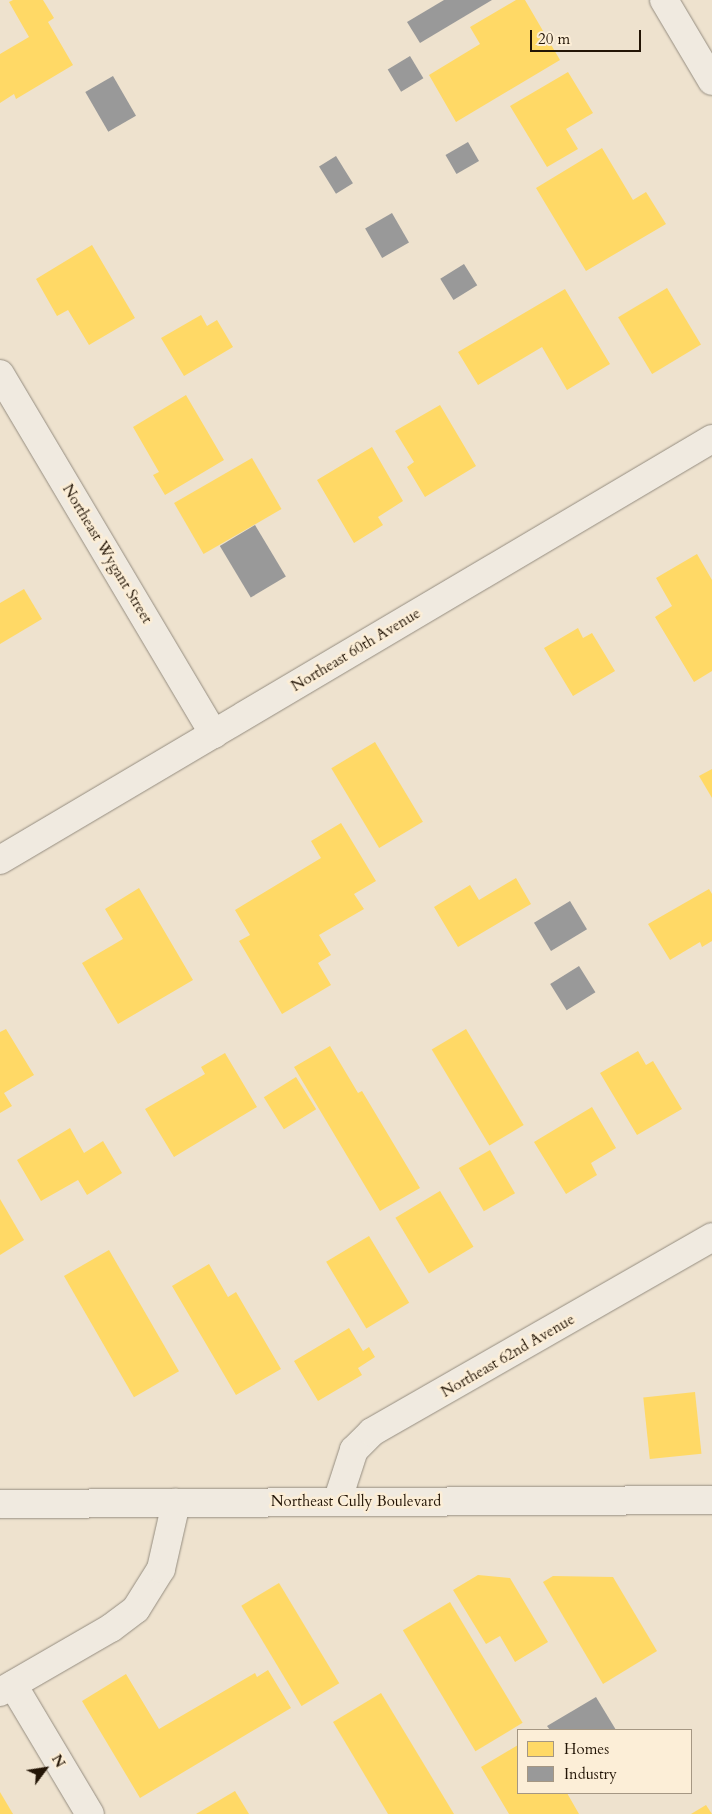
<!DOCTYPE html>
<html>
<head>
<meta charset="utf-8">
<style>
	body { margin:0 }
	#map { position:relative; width:712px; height:1814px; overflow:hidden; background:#eee2ce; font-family:Cardo,serif }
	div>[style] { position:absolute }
	.homes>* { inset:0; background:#ffd966; transform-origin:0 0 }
	.industry>* { inset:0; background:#999; transform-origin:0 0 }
	.roads { filter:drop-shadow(0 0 1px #958d80) drop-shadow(0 0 1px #958d80) }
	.minor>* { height:28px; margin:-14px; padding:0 14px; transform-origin:14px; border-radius:14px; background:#f0eae0 }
	.tertiary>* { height:28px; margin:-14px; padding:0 14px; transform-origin:14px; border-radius:14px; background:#f0eae0 }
	.secondary>* { height:28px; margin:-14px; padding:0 14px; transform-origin:14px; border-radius:14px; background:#f0eae0 }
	span { translate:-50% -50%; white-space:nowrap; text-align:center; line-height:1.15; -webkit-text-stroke:5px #fceed7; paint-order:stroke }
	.street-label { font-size:15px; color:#231506 }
	.legend { position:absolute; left:517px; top:1729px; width:175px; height:65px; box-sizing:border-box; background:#fceed7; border:1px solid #a59783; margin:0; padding:6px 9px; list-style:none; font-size:15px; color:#231506 }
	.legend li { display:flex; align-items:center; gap:10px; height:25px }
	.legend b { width:25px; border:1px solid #a59783 }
	.north { position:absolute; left:20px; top:1744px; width:50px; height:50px; -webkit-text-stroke:4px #fceed7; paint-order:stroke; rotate:59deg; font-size:14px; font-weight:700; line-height:20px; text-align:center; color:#231506 }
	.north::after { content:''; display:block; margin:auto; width:18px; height:22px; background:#231506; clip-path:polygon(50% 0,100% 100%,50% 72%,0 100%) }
	.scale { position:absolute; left:530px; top:30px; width:111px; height:22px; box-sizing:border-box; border:2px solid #231506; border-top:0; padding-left:6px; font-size:15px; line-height:18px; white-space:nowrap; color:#231506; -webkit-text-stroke:4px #fceed7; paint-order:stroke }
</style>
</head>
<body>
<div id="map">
	<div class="homes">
		<div style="clip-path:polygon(13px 0,43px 0,54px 18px,48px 22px,73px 65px,16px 99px,14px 94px,0 103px,0 54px,29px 37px,9px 2px)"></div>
		<div style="clip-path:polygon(516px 0,525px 0,560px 60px,456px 122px,429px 75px,480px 44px,470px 27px)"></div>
		<div style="clip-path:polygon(568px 72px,593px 113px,566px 129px,578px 149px,547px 167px,510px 106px)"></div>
		<div style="clip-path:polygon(602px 148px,633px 200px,646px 192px,666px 224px,586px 271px,536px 188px)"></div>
		<div style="clip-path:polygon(92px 245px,135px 318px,89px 345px,68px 310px,57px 316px,36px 279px)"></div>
		<div style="left:667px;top:288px;width:66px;height:57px;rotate:59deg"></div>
		<div style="clip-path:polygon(565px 289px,610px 364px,567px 390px,542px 347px,478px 385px,458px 352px)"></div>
		<div style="clip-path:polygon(201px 315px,207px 326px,217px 320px,233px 347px,184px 376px,161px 338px)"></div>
		<div style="clip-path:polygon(186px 395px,224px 460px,165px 495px,153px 475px,159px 472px,133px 427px)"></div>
		<div style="clip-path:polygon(440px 405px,476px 466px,425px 497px,407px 467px,414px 462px,395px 431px)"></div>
		<div style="clip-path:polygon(372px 447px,403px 501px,378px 517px,383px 525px,354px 543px,317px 480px)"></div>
		<div style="left:252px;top:458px;width:59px;height:90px;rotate:60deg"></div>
		<div style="clip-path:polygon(697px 554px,712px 580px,712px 671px,694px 682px,655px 617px,672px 606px,656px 578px)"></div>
		<div style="clip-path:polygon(24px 589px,42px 619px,0 644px,0 603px)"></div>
		<div style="clip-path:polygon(578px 628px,583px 638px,592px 633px,615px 671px,573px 696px,544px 648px)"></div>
		<div style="left:375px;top:742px;width:93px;height:51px;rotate:59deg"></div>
		<div style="clip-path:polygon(712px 769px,712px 798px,699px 776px)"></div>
		<div style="clip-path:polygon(341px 823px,376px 881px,354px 894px,364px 909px,319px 935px,331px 955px,318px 963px,331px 985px,282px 1014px,239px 941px,250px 935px,235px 910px,321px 858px,311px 841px)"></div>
		<div style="clip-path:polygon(516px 878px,531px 904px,458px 947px,434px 907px,470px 885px,479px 900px)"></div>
		<div style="clip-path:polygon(139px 888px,193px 980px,118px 1024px,82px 963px,123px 939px,105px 909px)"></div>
		<div style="clip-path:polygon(709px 889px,712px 894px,712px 941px,702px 947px,700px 942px,670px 960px,648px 924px)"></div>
		<div style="clip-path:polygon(6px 1029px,34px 1075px,4px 1093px,12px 1106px,0 1113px,0 1032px)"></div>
		<div style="left:466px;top:1029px;width:112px;height:40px;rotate:59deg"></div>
		<div style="clip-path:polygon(330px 1046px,358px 1093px,362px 1091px,420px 1188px,380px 1211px,294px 1067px)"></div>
		<div style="clip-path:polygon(638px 1051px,646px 1065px,653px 1061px,682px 1109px,637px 1135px,600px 1073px)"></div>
		<div style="clip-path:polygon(225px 1053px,257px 1107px,174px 1157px,145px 1109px,205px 1074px,201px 1067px)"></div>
		<div style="left:296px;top:1077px;width:38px;height:38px;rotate:58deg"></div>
		<div style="clip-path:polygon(592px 1107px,616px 1148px,591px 1163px,597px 1175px,566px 1194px,534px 1142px)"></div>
		<div style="clip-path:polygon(70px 1128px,84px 1153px,103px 1141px,122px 1173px,87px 1195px,78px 1180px,41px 1201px,17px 1160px)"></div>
		<div style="left:490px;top:1150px;width:50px;height:36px;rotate:60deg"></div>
		<div style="left:440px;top:1191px;width:65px;height:52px;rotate:59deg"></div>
		<div style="clip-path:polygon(0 1199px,24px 1240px,0 1255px)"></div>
		<div style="left:369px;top:1236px;width:78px;height:50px;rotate:59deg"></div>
		<div style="left:109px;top:1250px;width:140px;height:52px;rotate:60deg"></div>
		<div style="clip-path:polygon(209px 1264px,228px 1297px,236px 1292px,281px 1369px,236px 1395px,172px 1286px)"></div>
		<div style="clip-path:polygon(349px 1328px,363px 1351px,369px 1347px,375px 1357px,358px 1368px,362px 1375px,318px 1401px,294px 1361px)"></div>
		<div style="left:695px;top:1392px;width:62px;height:52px;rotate:84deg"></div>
		<div style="clip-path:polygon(478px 1575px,510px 1578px,548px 1642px,515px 1662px,500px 1636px,486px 1644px,453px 1590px)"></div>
		<div style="clip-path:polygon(553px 1576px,613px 1577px,657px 1651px,603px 1684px,543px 1582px)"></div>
		<div style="left:279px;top:1583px;width:117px;height:44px;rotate:59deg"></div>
		<div style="left:450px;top:1602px;width:141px;height:55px;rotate:59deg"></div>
		<div style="clip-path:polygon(268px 1670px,291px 1708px,140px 1798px,82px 1701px,126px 1674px,159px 1729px,255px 1673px,257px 1677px)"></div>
		<div style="clip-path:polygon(381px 1693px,454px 1814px,388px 1814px,333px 1722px)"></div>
		<div style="clip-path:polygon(518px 1745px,518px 1793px,567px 1793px,579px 1814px,509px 1814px,481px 1767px)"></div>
		<div style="clip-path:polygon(235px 1791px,249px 1814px,196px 1814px)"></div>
		<div style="clip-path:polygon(0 1792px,13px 1814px,0 1814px)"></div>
		<div style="clip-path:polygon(706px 1805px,712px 1814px,691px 1814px)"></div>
	</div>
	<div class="industry">
		<div style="clip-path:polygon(444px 0,492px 0,420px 43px,407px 22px)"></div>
		<div style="left:410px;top:56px;width:26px;height:26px;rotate:59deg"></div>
		<div style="left:113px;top:76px;width:46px;height:32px;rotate:60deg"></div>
		<div style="left:468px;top:142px;width:22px;height:26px;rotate:60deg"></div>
		<div style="left:336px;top:156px;width:32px;height:20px;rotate:58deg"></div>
		<div style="left:392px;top:213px;width:34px;height:31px;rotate:60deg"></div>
		<div style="left:464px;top:264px;width:25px;height:28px;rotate:58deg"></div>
		<div style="left:255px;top:525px;width:60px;height:41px;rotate:59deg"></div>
		<div style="left:570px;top:901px;width:33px;height:42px;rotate:59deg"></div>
		<div style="left:579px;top:966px;width:31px;height:34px;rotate:58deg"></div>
		<div style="clip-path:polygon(596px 1697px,616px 1730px,550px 1730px,547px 1726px)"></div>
	</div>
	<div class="roads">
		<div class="minor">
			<div style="left:664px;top:0;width:94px;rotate:59.3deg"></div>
			<div style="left:0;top:374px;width:419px;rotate:59.3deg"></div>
			<div style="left:337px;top:1502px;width:55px;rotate:-71.9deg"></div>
			<div style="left:354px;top:1450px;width:25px;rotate:-45deg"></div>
			<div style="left:372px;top:1432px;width:392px;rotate:-29.8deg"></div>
			<div style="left:13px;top:1685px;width:150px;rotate:59.2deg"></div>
			<div style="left:0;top:1692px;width:128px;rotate:-30deg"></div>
			<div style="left:111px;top:1628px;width:31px;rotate:-37deg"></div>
			<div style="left:136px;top:1609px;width:47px;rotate:-58deg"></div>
			<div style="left:161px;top:1569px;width:68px;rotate:-77.2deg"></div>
		</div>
		<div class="tertiary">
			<div style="left:0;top:860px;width:827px;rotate:-30.6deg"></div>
		</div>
		<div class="secondary">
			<div style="left:0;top:1504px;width:712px;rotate:-0.32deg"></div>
		</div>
	</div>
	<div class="street-label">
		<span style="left:107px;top:554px;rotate:59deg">Northeast Wygant Street</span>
		<span style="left:356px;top:650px;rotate:-31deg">Northeast 60th Avenue</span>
		<span style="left:508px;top:1356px;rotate:-30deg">Northeast 62nd Avenue</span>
		<span style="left:356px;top:1502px">Northeast Cully Boulevard</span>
	</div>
	<ul class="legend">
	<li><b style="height:14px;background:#ffd966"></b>Homes</li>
	<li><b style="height:14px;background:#999"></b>Industry</li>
	</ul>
	<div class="north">N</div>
	<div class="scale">20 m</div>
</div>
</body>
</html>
